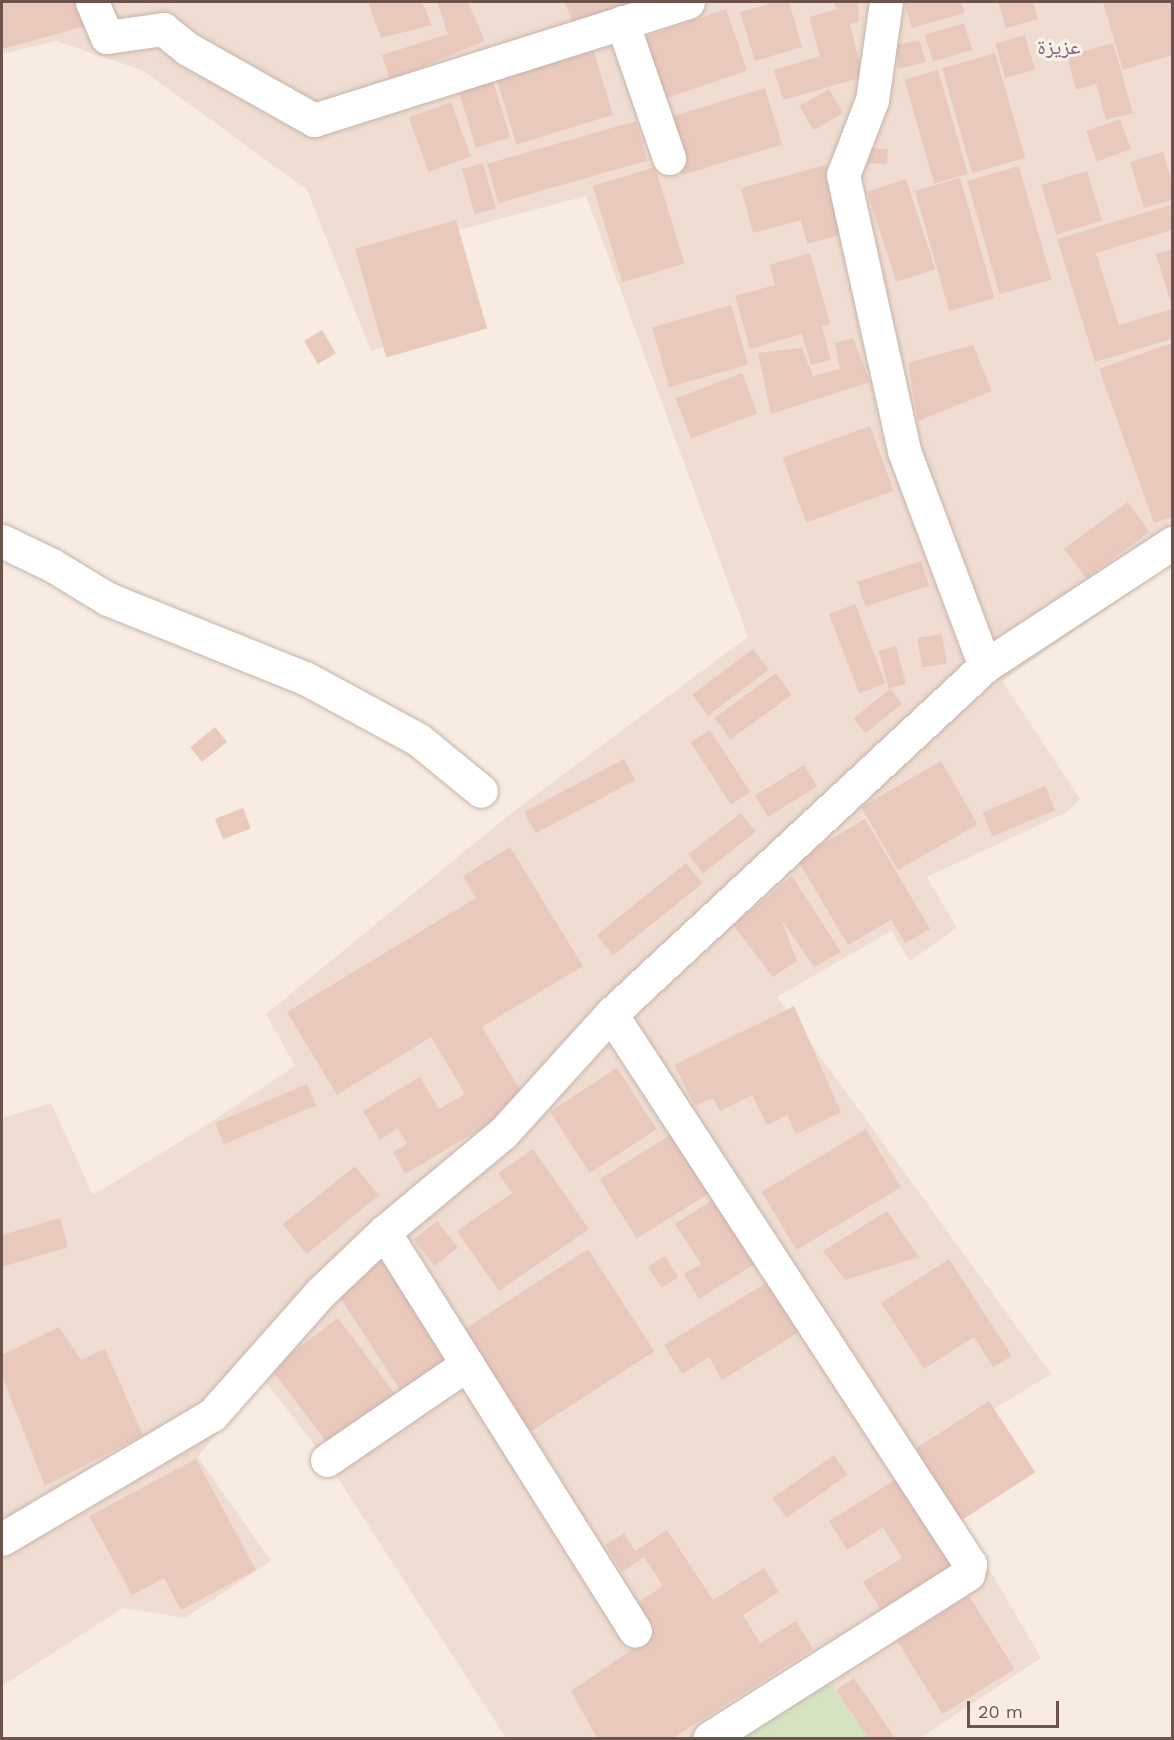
<!DOCTYPE html>
<html>
<head>
<meta charset="utf-8">
<style>
	body { margin:0 }
	#map { position:relative; width:1174px; height:1740px; overflow:hidden; background:#f8ece2; font-family:"Work Sans","Noto Naskh Arabic",sans-serif }
	div>[style] { position:absolute }
	.residential>* { inset:0; background:#efddd1 }
	.green>* { inset:0; background:#d4e4c2 }
	.building>* { inset:0; background:#eac9bd; transform-origin:0 0 }
	.roads { filter:drop-shadow(0 0 2px #c7b3ab) drop-shadow(0 0 2px #c7b3ab) }
	.minor>* { height:33px; margin:-16.5px; padding:0 16.5px; transform-origin:16.5px; border-radius:16.5px; background:#fff }
	span { translate:-50% -50%; white-space:nowrap; text-align:center; line-height:1.15; -webkit-text-stroke:6px #fcf1e7; paint-order:stroke }
	.quarter-label { font-size:21px; color:#786489 }
	.frame { position:absolute; inset:0; border:3px solid #6c534c; pointer-events:none }
	.scale { position:absolute; left:967px; top:1701px; width:92px; height:27px; box-sizing:border-box; border:3px solid #6c534c; border-top:0; padding-left:8px; font-size:18px; line-height:21px; white-space:nowrap; color:#6c534c; -webkit-text-stroke:4px #fcf1e7; paint-order:stroke }
</style>
</head>
<body>
<div id="map">
	<div class="residential">
		<div style="clip-path:polygon(2px 2px,1172px 2px,1172px 564px,1002px 681px,1080px 799px,1067px 812px,927px 877px,957px 928px,910px 961px,891px 931px,777px 997px,1051px 1374px,994px 1409px,1035px 1472px,961px 1521px,1041px 1658px,920px 1738px,506px 1738px,324px 1457px,261px 1376px,198px 1457px,271px 1561px,185px 1618px,123px 1608px,2px 1686px,2px 1118px,51px 1103px,93px 1195px,202px 1128px,295px 1066px,266px 1014px,514px 811px,748px 637px,586px 196px,443px 234px,469px 322px,371px 351px,307px 190px,144px 71px,56px 41px,2px 54px)"></div>
	</div>
	<div class="green">
		<div style="clip-path:polygon(827px 1678px,868px 1738px,731px 1738px)"></div>
	</div>
	<div class="building">
		<div style="clip-path:polygon(2px 2px,79px 2px,86px 26px,2px 49px)"></div>
		<div style="clip-path:polygon(368px 2px,422px 2px,432px 25px,381px 38px)"></div>
		<div style="clip-path:polygon(437px 2px,468px 2px,485px 41px,390px 80px,382px 55px,448px 34px)"></div>
		<div style="clip-path:polygon(564px 2px,639px 2px,575px 26px)"></div>
		<div style="clip-path:polygon(775px 2px,789px 2px,802px 47px,755px 61px,740px 12px)"></div>
		<div style="clip-path:polygon(834px 2px,858px 2px,859px 22px,850px 24px,863px 77px,783px 100px,774px 70px,820px 56px,809px 17px,837px 9px)"></div>
		<div style="clip-path:polygon(904px 2px,961px 2px,965px 13px,912px 28px)"></div>
		<div style="clip-path:polygon(998px 2px,1033px 2px,1038px 19px,1006px 28px)"></div>
		<div style="clip-path:polygon(1103px 2px,1172px 2px,1172px 55px,1123px 70px)"></div>
		<div style="left:726px;top:9px;width:65px;height:91px;rotate:71deg"></div>
		<div style="left:964px;top:23px;width:28px;height:41px;rotate:73deg"></div>
		<div style="left:1025px;top:35px;width:36px;height:31px;rotate:74deg"></div>
		<div style="clip-path:polygon(919px 40px,926px 62px,899px 69px,895px 45px)"></div>
		<div style="clip-path:polygon(1113px 43px,1133px 113px,1106px 120px,1096px 84px,1076px 90px,1067px 56px)"></div>
		<div style="left:592px;top:46px;width:72px;height:101px;rotate:73deg"></div>
		<div style="left:995px;top:53px;width:109px;height:55px;rotate:74deg"></div>
		<div style="left:938px;top:70px;width:108px;height:35px;rotate:74deg"></div>
		<div style="left:492px;top:77px;width:63px;height:36px;rotate:73deg"></div>
		<div style="left:765px;top:88px;width:59px;height:104px;rotate:73deg"></div>
		<div style="left:829px;top:89px;width:28px;height:34px;rotate:60deg"></div>
		<div style="left:451px;top:102px;width:58px;height:45px;rotate:70deg"></div>
		<div style="left:1120px;top:119px;width:32px;height:36px;rotate:70deg"></div>
		<div style="left:636px;top:121px;width:41px;height:155px;rotate:74deg"></div>
		<div style="left:868px;top:148px;width:20px;height:15px;rotate:3deg"></div>
		<div style="clip-path:polygon(1163px 152px,1172px 183px,1172px 200px,1144px 208px,1130px 162px)"></div>
		<div style="left:483px;top:163px;width:47px;height:22px;rotate:74deg"></div>
		<div style="clip-path:polygon(826px 165px,845px 234px,807px 244px,801px 220px,753px 233px,741px 188px)"></div>
		<div style="left:1019px;top:166px;width:118px;height:54px;rotate:74deg"></div>
		<div style="left:655px;top:167px;width:101px;height:65px;rotate:73deg"></div>
		<div style="left:1087px;top:171px;width:52px;height:48px;rotate:73deg"></div>
		<div style="left:960px;top:178px;width:125px;height:47px;rotate:74deg"></div>
		<div style="left:906px;top:179px;width:95px;height:41px;rotate:72deg"></div>
		<div style="clip-path:polygon(1170px 205px,1172px 230px,1096px 253px,1119px 325px,1172px 309px,1172px 339px,1095px 362px,1057px 239px)"></div>
		<div style="left:456px;top:220px;width:113px;height:105px;rotate:74deg"></div>
		<div style="clip-path:polygon(1172px 249px,1172px 307px,1156px 254px)"></div>
		<div style="clip-path:polygon(810px 253px,830px 324px,822px 327px,831px 360px,811px 365px,802px 334px,750px 349px,735px 296px,775px 285px,769px 265px)"></div>
		<div style="left:731px;top:305px;width:62px;height:82px;rotate:74deg"></div>
		<div style="left:322px;top:330px;width:27px;height:21px;rotate:59deg"></div>
		<div style="clip-path:polygon(853px 338px,870px 382px,771px 414px,758px 353px,802px 348px,813px 376px,840px 369px,835px 343px)"></div>
		<div style="clip-path:polygon(1172px 343px,1172px 517px,1154px 523px,1099px 369px)"></div>
		<div style="clip-path:polygon(973px 345px,992px 391px,918px 421px,908px 363px)"></div>
		<div style="left:742px;top:373px;width:43px;height:71px;rotate:69deg"></div>
		<div style="left:870px;top:426px;width:69px;height:93px;rotate:70deg"></div>
		<div style="left:1128px;top:502px;width:37px;height:79px;rotate:54deg"></div>
		<div style="left:921px;top:561px;width:26px;height:67px;rotate:72deg"></div>
		<div style="left:855px;top:604px;width:85px;height:28px;rotate:69deg"></div>
		<div style="left:942px;top:634px;width:30px;height:25px;rotate:81deg"></div>
		<div style="left:896px;top:646px;width:39px;height:18px;rotate:75deg"></div>
		<div style="left:753px;top:649px;width:26px;height:76px;rotate:53deg"></div>
		<div style="left:776px;top:673px;width:27px;height:76px;rotate:54deg"></div>
		<div style="left:890px;top:689px;width:19px;height:47px;rotate:51deg"></div>
		<div style="left:215px;top:727px;width:19px;height:32px;rotate:51deg"></div>
		<div style="left:710px;top:730px;width:74px;height:23px;rotate:57deg"></div>
		<div style="left:624px;top:759px;width:24px;height:113px;rotate:62deg"></div>
		<div style="left:941px;top:761px;width:73px;height:92px;rotate:60deg"></div>
		<div style="left:804px;top:765px;width:25px;height:58px;rotate:58deg"></div>
		<div style="left:1045px;top:786px;width:26px;height:68px;rotate:67deg"></div>
		<div style="left:243px;top:808px;width:22px;height:30px;rotate:69deg"></div>
		<div style="left:741px;top:813px;width:24px;height:67px;rotate:52deg"></div>
		<div style="clip-path:polygon(865px 819px,930px 929px,905px 943px,891px 920px,848px 945px,797px 859px)"></div>
		<div style="clip-path:polygon(510px 847px,583px 966px,482px 1027px,527px 1101px,405px 1174px,393px 1152px,407px 1144px,398px 1128px,380px 1140px,363px 1111px,420px 1077px,439px 1109px,465px 1094px,431px 1037px,337px 1095px,287px 1012px,476px 898px,463px 876px)"></div>
		<div style="left:686px;top:863px;width:26px;height:115px;rotate:51deg"></div>
		<div style="clip-path:polygon(792px 876px,841px 952px,814px 967px,781px 919px,797px 961px,773px 977px,733px 925px)"></div>
		<div style="clip-path:polygon(794px 1006px,841px 1112px,796px 1134px,787px 1115px,767px 1125px,752px 1095px,720px 1111px,713px 1098px,695px 1106px,674px 1065px)"></div>
		<div style="left:617px;top:1068px;width:73px;height:80px;rotate:57deg"></div>
		<div style="left:307px;top:1084px;width:23px;height:100px;rotate:67deg"></div>
		<div style="left:866px;top:1129px;width:68px;height:122px;rotate:59deg"></div>
		<div style="left:675px;top:1132px;width:70px;height:89px;rotate:58deg"></div>
		<div style="clip-path:polygon(533px 1149px,589px 1229px,499px 1291px,457px 1231px,512px 1193px,498px 1173px)"></div>
		<div style="left:355px;top:1166px;width:38px;height:93px;rotate:51deg"></div>
		<div style="clip-path:polygon(717px 1197px,758px 1262px,699px 1299px,684px 1274px,701px 1264px,675px 1224px)"></div>
		<div style="clip-path:polygon(887px 1211px,919px 1257px,845px 1280px,823px 1251px)"></div>
		<div style="clip-path:polygon(60px 1218px,68px 1247px,2px 1267px,2px 1235px)"></div>
		<div style="left:437px;top:1221px;width:34px;height:30px;rotate:52deg"></div>
		<div style="left:383px;top:1248px;width:138px;height:63px;rotate:57deg"></div>
		<div style="left:588px;top:1249px;width:122px;height:151px;rotate:57deg"></div>
		<div style="left:665px;top:1256px;width:25px;height:20px;rotate:58deg"></div>
		<div style="clip-path:polygon(949px 1259px,1012px 1356px,993px 1367px,974px 1337px,924px 1369px,881px 1303px)"></div>
		<div style="clip-path:polygon(771px 1280px,802px 1330px,722px 1380px,709px 1357px,682px 1374px,664px 1345px)"></div>
		<div style="left:338px;top:1318px;width:102px;height:84px;rotate:53deg"></div>
		<div style="clip-path:polygon(59px 1327px,81px 1360px,105px 1349px,143px 1435px,45px 1486px,2px 1376px,2px 1355px)"></div>
		<div style="left:989px;top:1401px;width:85px;height:90px;rotate:57deg"></div>
		<div style="left:834px;top:1455px;width:24px;height:75px;rotate:55deg"></div>
		<div style="clip-path:polygon(196px 1459px,256px 1570px,181px 1610px,164px 1578px,132px 1595px,89px 1516px)"></div>
		<div style="clip-path:polygon(898px 1478px,952px 1565px,881px 1610px,863px 1582px,902px 1558px,883px 1527px,847px 1550px,829px 1521px)"></div>
		<div style="clip-path:polygon(667px 1530px,713px 1600px,764px 1568px,779px 1592px,743px 1615px,760px 1643px,796px 1621px,813px 1649px,673px 1738px,597px 1738px,571px 1691px,654px 1635px,634px 1605px,663px 1586px,644px 1557px,622px 1572px,605px 1545px,624px 1533px,635px 1551px)"></div>
		<div style="left:969px;top:1596px;width:86px;height:85px;rotate:58deg"></div>
		<div style="clip-path:polygon(854px 1678px,895px 1738px,868px 1738px,836px 1690px)"></div>
	</div>
	<div class="roads">
		<div class="minor">
			<div style="left:92px;top:2px;width:38px;rotate:67deg"></div>
			<div style="left:107px;top:37px;width:57px;rotate:-8.1deg"></div>
			<div style="left:163px;top:29px;width:32px;rotate:39deg"></div>
			<div style="left:188px;top:49px;width:145px;rotate:29.4deg"></div>
			<div style="left:314px;top:120px;width:392px;rotate:-17.5deg"></div>
			<div style="left:886px;top:2px;width:99px;rotate:98.1deg"></div>
			<div style="left:872px;top:100px;width:80px;rotate:111.1deg"></div>
			<div style="left:843px;top:175px;width:283px;rotate:77.5deg"></div>
			<div style="left:904px;top:451px;width:230px;rotate:69.4deg"></div>
			<div style="left:622px;top:22px;width:144px;rotate:70.9deg"></div>
			<div style="left:2px;top:541px;width:55px;rotate:25.6deg"></div>
			<div style="left:52px;top:565px;width:66px;rotate:31.3deg"></div>
			<div style="left:108px;top:599px;width:212px;rotate:21.9deg"></div>
			<div style="left:305px;top:678px;width:130px;rotate:28.5deg"></div>
			<div style="left:419px;top:740px;width:80px;rotate:39.4deg"></div>
			<div style="left:611px;top:1014px;width:657px;rotate:56.87deg"></div>
			<div style="left:970px;top:1564px;width:10px;rotate:101deg"></div>
			<div style="left:968px;top:1574px;width:306px;rotate:147.6deg"></div>
			<div style="left:384px;top:1232px;width:471px;rotate:57.8deg"></div>
			<div style="left:327px;top:1460px;width:170px;rotate:-34.4deg"></div>
			<div style="left:2px;top:1539px;width:244px;rotate:-30.6deg"></div>
			<div style="left:212px;top:1415px;width:163px;rotate:-48.5deg"></div>
			<div style="left:320px;top:1293px;width:88px;rotate:-43.6deg"></div>
			<div style="left:384px;top:1232px;width:155px;rotate:-39.8deg"></div>
			<div style="left:503px;top:1133px;width:161px;rotate:-47.8deg"></div>
			<div style="left:611px;top:1014px;width:511px;rotate:-42.94deg"></div>
			<div style="left:985px;top:666px;width:224px;rotate:-33.3deg"></div>
		</div>
	</div>
	<div class="quarter-label">
		<span style="left:1059px;top:47px">عزيزة</span>
	</div>
	<div class="frame"></div>
	<div class="scale">20 m</div>
</div>
</body>
</html>
